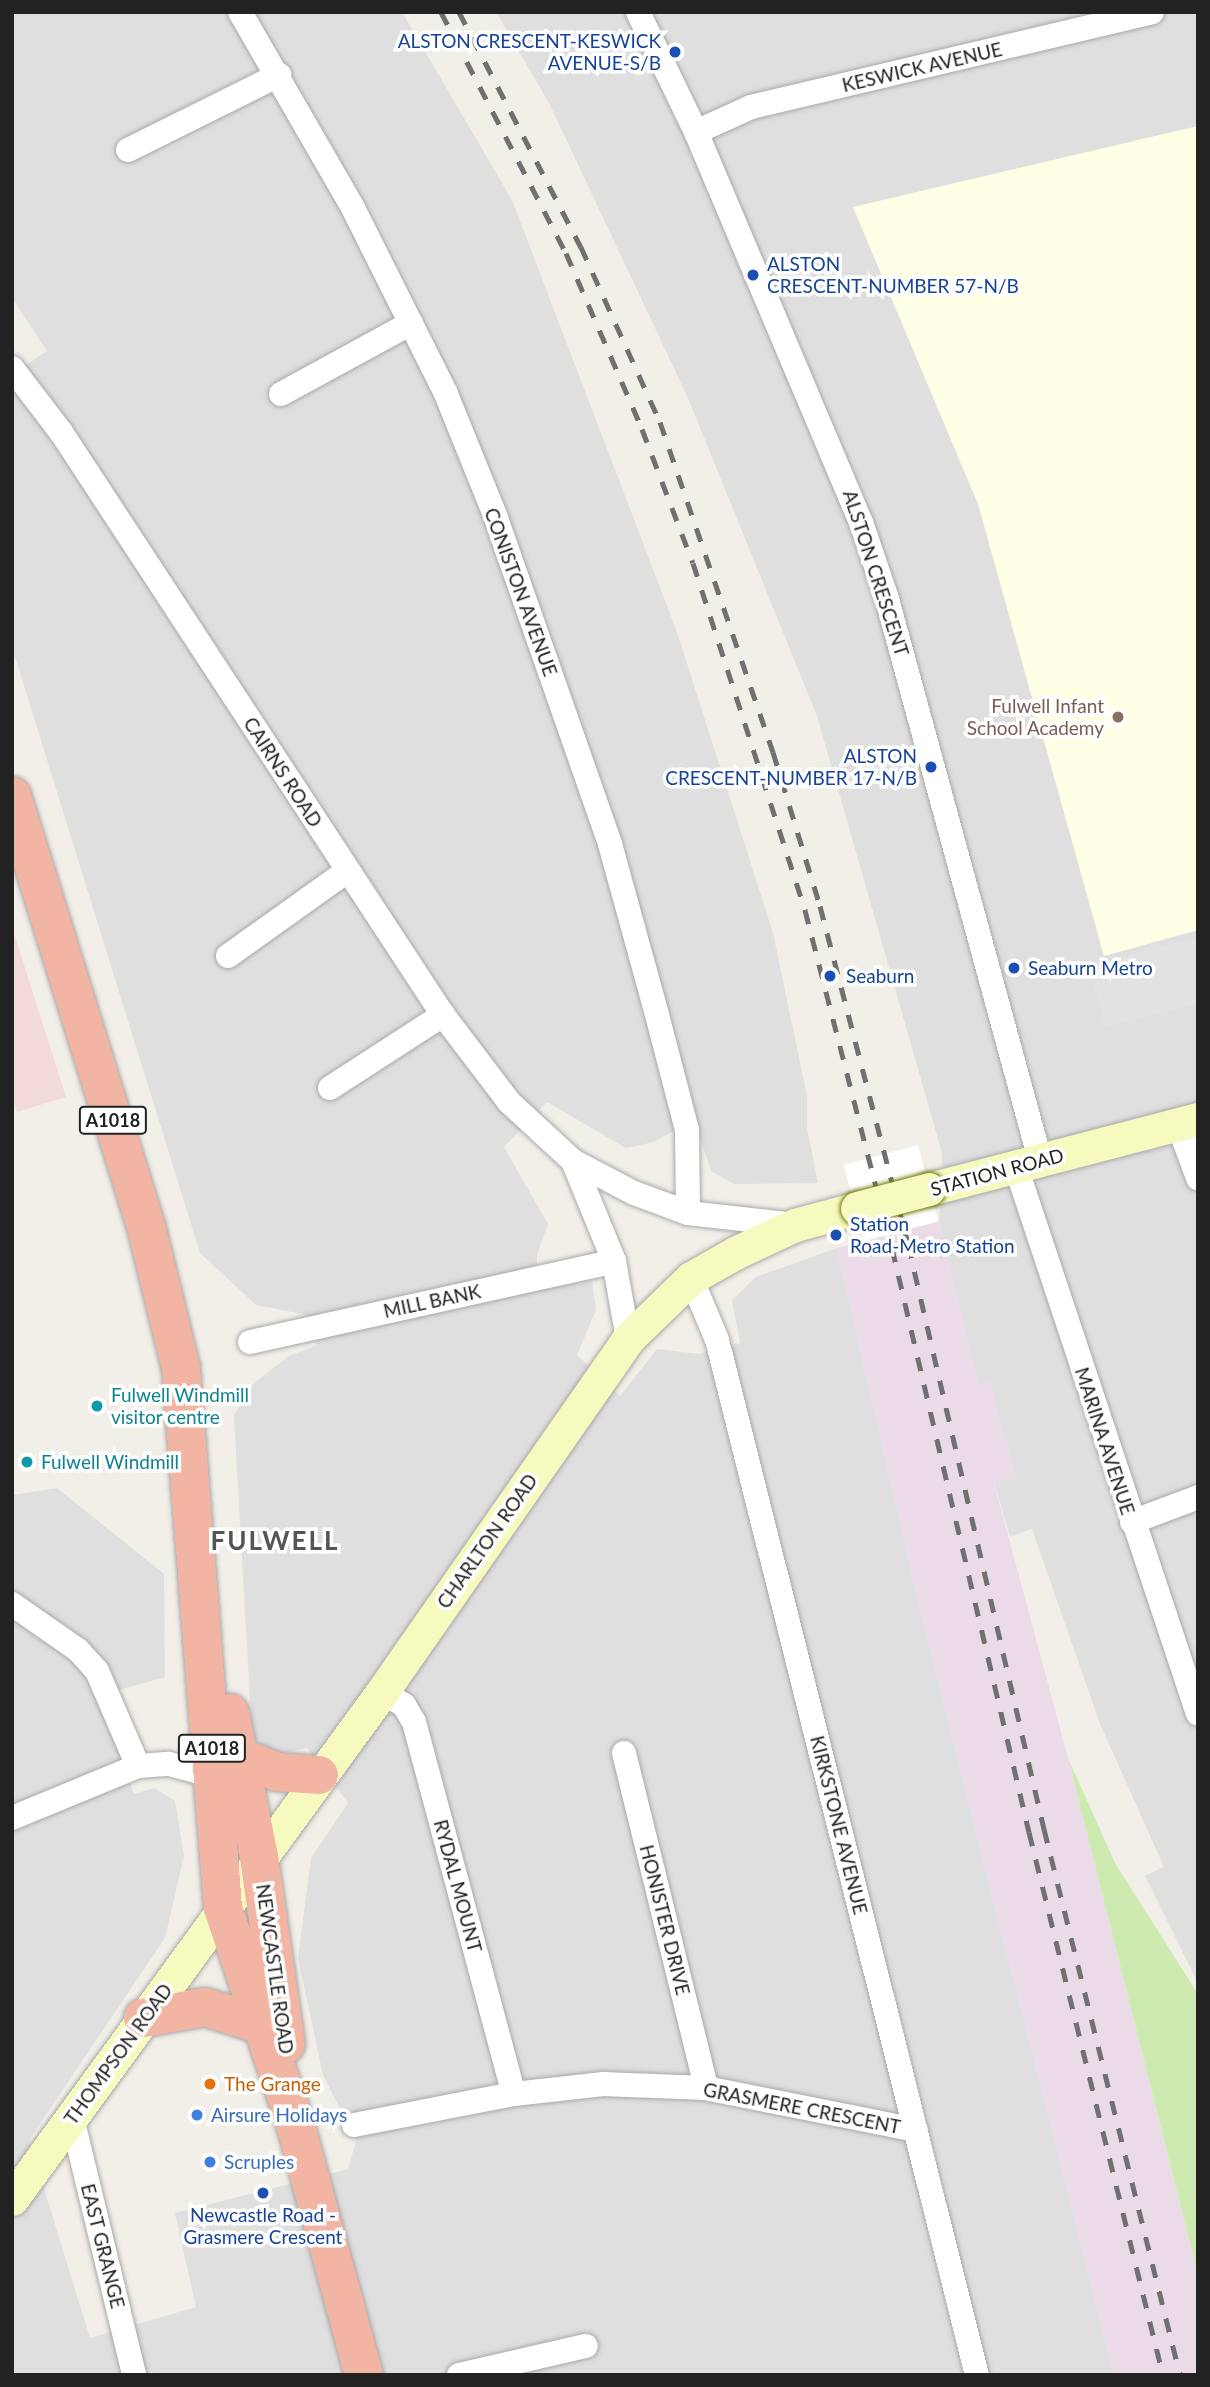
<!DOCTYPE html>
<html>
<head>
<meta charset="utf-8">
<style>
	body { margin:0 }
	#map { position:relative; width:1210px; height:2387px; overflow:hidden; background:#f2efe9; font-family:Lato,sans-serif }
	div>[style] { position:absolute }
	.residential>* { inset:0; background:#e0dfdf }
	.commercial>* { inset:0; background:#f2dad9 }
	.industrial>* { inset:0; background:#ebdbe8 }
	.education>* { inset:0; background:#ffffe5 }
	.grass>* { inset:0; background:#cdebb0 }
	.parking>* { inset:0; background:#e2e2e2 }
	.pier>* { inset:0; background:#fff; transform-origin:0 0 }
	.roads { filter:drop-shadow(0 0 2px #a9a9a9) drop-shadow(0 0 2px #a9a9a9) }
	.minor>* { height:24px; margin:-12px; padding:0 12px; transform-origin:12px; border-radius:12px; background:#fff }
	.secondary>* { height:33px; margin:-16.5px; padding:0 16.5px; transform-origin:16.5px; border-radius:16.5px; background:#f7fabf }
	.trunk>* { height:38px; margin:-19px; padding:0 19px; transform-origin:19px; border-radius:19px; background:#f2b4a3 }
	.rail>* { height:5px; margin-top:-2.5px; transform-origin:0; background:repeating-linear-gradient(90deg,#707070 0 14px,transparent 0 28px) }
	.bridges { filter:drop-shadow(0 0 2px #707d05) drop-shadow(0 0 2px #707d05) }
	.secondary-bridge>* { height:33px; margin:-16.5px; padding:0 16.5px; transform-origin:16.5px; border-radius:16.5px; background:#f7fabf }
	.dots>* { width:19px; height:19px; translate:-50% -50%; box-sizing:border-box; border:4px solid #fff; border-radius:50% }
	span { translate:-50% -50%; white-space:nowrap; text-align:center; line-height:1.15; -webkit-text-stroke:7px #fff; paint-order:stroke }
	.shield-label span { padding:2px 5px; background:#fff; border:2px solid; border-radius:5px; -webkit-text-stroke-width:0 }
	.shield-label { font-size:18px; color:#222; font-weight:700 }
	.transit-label { font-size:19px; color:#164399 }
	.right { translate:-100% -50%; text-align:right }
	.left { translate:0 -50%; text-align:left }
	.street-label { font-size:19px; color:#222 }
	.education-label { font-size:19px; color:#785e54 }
	.culture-label { font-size:19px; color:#0d838f }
	.food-label { font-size:19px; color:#c56008 }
	.shop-label { font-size:19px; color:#366cbe }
	.district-label { font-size:26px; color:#555; font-weight:700; letter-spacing:2px }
	.frame { position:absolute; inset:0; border:14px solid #222; pointer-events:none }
</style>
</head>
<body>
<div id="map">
	<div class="residential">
		<div style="clip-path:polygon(12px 12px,402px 12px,512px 200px,677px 632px,773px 933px,807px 1096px,807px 1128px,818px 1183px,734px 1184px,712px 1172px,693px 1120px,654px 1142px,626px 1148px,547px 1102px,504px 1147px,548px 1224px,537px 1255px,537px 1289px,592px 1281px,596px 1310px,577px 1355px,620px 1396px,657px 1349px,699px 1354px,740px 1343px,732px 1300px,756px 1277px,837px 1248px,923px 1621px,1114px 2375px,12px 2375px,12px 1495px,57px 1488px,164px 1574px,165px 1677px,98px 1696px,134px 1794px,154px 1788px,175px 1801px,184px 1856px,165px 1938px,29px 2140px,90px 2338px,196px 2307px,175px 2213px,348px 2169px,356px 2141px,323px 2075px,298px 1958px,311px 1858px,348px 1803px,307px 1748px,274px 1755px,252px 1735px,234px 1415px,254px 1383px,289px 1356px,317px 1345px,307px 1315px,256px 1305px,200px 1253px,12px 647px,12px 374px,47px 351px,12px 298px)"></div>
		<div style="clip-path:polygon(496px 12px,1198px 12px,1198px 1983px,1145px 1876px,1164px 1867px,1100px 1724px,1032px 1529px,1010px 1537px,994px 1482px,1015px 1475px,989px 1382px,978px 1385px,939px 1221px,942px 1153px,817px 716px,688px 398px,549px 103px)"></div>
	</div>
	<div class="commercial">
		<div style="clip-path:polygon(12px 927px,66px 1097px,17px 1112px,12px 1097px)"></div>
	</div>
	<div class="industrial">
		<div style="clip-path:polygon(939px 1221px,978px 1385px,989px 1381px,1015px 1475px,994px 1483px,1068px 1758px,1198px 2275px,1198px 2375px,1114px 2375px,923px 1621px,837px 1248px)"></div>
	</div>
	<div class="education">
		<div style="clip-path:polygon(1198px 126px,1198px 930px,1104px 956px,978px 504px,853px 207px)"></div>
	</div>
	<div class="grass">
		<div style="clip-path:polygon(1068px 1758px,1115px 1863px,1198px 1994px,1198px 2275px)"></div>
	</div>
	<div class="parking">
		<div style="clip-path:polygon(1198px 937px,1198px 1003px,1105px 1027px,1089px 966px)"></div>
	</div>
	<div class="pier">
		<div style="left:918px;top:1145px;width:79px;height:77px;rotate:75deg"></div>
	</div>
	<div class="roads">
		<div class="minor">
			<div style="left:240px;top:12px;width:226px;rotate:60deg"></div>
			<div style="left:353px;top:208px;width:208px;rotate:63.4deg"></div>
			<div style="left:446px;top:394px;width:134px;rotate:68deg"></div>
			<div style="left:496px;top:518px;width:345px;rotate:70.7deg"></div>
			<div style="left:610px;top:844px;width:173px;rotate:74.6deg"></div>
			<div style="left:656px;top:1011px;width:123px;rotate:75.4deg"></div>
			<div style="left:687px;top:1130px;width:83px;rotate:89.3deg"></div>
			<div style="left:638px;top:12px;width:133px;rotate:64.2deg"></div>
			<div style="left:696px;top:132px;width:423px;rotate:67.1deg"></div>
			<div style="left:861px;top:522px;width:81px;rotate:71.3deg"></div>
			<div style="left:887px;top:599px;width:581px;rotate:74.74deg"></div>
			<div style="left:696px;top:132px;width:60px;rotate:-24.4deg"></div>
			<div style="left:751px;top:107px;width:412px;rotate:-13.3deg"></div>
			<div style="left:128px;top:150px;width:169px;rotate:-26.4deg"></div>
			<div style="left:12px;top:368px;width:81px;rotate:52.6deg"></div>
			<div style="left:61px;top:432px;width:697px;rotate:56.77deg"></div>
			<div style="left:443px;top:1015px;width:109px;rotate:52.8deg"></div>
			<div style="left:509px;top:1102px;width:87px;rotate:42.7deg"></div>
			<div style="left:281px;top:394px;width:148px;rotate:-28.6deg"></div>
			<div style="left:228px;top:956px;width:146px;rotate:-35.5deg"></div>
			<div style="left:330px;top:1088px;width:135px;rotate:-32.9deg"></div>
			<div style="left:1178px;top:1124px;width:58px;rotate:69.7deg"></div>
			<div style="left:1016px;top:1167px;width:576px;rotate:71.6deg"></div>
			<div style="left:691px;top:1278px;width:67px;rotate:67.2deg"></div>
			<div style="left:717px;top:1340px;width:1067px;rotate:75.9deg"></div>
			<div style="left:628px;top:1339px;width:79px;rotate:-100.2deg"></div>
			<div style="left:614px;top:1261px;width:108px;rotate:-112.3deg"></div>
			<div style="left:573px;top:1161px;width:69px;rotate:27.7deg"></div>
			<div style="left:634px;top:1193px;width:58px;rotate:20.3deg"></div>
			<div style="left:688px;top:1213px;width:108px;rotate:6.4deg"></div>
			<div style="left:250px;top:1342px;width:373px;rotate:-12.5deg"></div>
			<div style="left:1132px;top:1522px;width:71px;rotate:-20.7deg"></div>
			<div style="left:12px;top:1604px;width:80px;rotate:34.9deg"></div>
			<div style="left:78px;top:1650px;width:28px;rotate:48deg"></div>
			<div style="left:97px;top:1671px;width:103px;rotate:66.7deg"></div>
			<div style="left:382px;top:1692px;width:26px;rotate:31deg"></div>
			<div style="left:404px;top:1705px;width:20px;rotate:60deg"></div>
			<div style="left:414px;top:1722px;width:385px;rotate:75deg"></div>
			<div style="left:624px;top:1753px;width:345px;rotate:76.2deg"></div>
			<div style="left:12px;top:1818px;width:136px;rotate:-22.4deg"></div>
			<div style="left:138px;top:1766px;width:31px;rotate:-4deg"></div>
			<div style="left:169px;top:1764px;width:47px;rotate:14.9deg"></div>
			<div style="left:72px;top:2118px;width:264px;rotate:76.4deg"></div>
			<div style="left:354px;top:2125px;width:163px;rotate:-11deg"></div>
			<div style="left:514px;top:2094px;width:90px;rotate:-6.4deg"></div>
			<div style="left:603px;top:2084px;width:103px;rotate:2.2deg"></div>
			<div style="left:706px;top:2088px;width:214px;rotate:11.3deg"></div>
			<div style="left:459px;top:2375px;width:130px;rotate:-12.9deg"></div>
		</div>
		<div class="secondary">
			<div style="left:929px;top:1189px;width:278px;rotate:-14.6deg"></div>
			<div style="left:12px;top:2199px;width:628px;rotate:-53.88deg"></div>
			<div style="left:382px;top:1692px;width:430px;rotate:-55.1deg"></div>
			<div style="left:628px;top:1339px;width:88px;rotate:-44.1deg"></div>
			<div style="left:691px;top:1278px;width:51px;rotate:-29.6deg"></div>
			<div style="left:735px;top:1253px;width:66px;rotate:-25deg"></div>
			<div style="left:795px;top:1225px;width:64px;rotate:-15.3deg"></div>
		</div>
		<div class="trunk">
			<div style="left:12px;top:796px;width:455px;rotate:72.7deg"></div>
			<div style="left:147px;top:1230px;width:142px;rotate:76.2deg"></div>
			<div style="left:181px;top:1368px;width:542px;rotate:85.55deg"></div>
			<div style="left:223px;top:1908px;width:227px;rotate:71.5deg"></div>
			<div style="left:295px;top:2123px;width:261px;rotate:74.7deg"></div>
			<div style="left:230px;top:1713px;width:147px;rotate:78.6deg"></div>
			<div style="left:259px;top:1857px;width:189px;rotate:81.8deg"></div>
			<div style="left:238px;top:1756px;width:42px;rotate:22.3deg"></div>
			<div style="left:277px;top:1772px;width:42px;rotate:4.1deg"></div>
			<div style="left:143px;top:2018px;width:63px;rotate:-10.1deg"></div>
			<div style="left:205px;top:2007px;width:60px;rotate:17.5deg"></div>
		</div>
	</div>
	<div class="rail">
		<div style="left:441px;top:12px;width:271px;rotate:62.6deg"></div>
		<div style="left:566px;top:253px;width:192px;rotate:66.6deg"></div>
		<div style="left:642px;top:429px;width:143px;rotate:69.2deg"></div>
		<div style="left:693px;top:563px;width:365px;rotate:72.1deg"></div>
		<div style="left:805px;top:910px;width:349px;rotate:75.6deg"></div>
		<div style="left:892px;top:1248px;width:600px;rotate:76.8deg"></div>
		<div style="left:1029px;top:1832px;width:559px;rotate:76.14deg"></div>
		<div style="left:459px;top:12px;width:265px;rotate:62.6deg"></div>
		<div style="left:581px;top:247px;width:192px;rotate:65.7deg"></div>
		<div style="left:660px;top:422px;width:349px;rotate:71.1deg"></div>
		<div style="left:773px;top:752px;width:161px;rotate:73deg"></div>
		<div style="left:820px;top:906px;width:349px;rotate:75.4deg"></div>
		<div style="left:908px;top:1244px;width:601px;rotate:76.91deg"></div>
		<div style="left:1044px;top:1829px;width:563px;rotate:76.01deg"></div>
	</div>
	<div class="bridges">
		<div class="secondary-bridge">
			<div style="left:857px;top:1208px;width:74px;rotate:-14.8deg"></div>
		</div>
	</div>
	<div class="dots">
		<div style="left:675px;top:52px;background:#1a4fb4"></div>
		<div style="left:753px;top:275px;background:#1a4fb4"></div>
		<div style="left:1118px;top:717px;background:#8d6e63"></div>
		<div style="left:931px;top:767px;background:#1a4fb4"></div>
		<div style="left:1014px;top:968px;background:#1a4fb4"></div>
		<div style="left:830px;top:976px;background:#1a4fb4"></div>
		<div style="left:836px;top:1235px;background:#1a4fb4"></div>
		<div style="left:97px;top:1406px;background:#0f9aa8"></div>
		<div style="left:27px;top:1462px;background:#0f9aa8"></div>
		<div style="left:210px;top:2084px;background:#e8710a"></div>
		<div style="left:197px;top:2115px;background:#3f7fe0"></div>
		<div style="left:210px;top:2162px;background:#3f7fe0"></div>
		<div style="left:263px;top:2193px;background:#1a4fb4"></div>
	</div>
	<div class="shield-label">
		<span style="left:113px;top:1120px">A1018</span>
		<span style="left:212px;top:1748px">A1018</span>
	</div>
	<div class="transit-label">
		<span class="right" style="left:661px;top:52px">ALSTON CRESCENT-KESWICK<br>AVENUE-S/B</span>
		<span class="left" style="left:767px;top:275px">ALSTON<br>CRESCENT-NUMBER 57-N/B</span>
		<span class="right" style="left:917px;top:767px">ALSTON<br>CRESCENT-NUMBER 17-N/B</span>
		<span class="left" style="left:1028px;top:968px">Seaburn Metro</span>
		<span class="left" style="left:846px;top:976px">Seaburn</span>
		<span class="left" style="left:850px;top:1235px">Station<br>Road-Metro Station</span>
		<span style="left:263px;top:2226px">Newcastle Road -<br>Grasmere Crescent</span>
	</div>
	<div class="street-label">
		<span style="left:922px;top:67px;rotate:-13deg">KESWICK AVENUE</span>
		<span style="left:876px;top:573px;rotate:72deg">ALSTON CRESCENT</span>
		<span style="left:521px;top:592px;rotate:70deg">CONISTON AVENUE</span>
		<span style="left:283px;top:772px;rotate:57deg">CAIRNS ROAD</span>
		<span style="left:997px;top:1172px;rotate:-15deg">STATION ROAD</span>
		<span style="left:432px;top:1301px;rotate:-12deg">MILL BANK</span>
		<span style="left:1105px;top:1441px;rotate:72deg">MARINA AVENUE</span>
		<span style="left:487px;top:1541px;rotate:-55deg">CHARLTON ROAD</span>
		<span style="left:839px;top:1825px;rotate:76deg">KIRKSTONE AVENUE</span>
		<span style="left:458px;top:1886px;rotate:75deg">RYDAL MOUNT</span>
		<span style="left:665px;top:1920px;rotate:76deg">HONISTER DRIVE</span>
		<span style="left:275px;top:1969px;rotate:82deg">NEWCASTLE ROAD</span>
		<span style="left:118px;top:2054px;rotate:-54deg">THOMPSON ROAD</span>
		<span style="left:802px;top:2108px;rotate:11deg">GRASMERE CRESCENT</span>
		<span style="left:103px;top:2246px;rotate:76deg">EAST GRANGE</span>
	</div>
	<div class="education-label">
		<span class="right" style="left:1104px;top:717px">Fulwell Infant<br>School Academy</span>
	</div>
	<div class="culture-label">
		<span class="left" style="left:111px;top:1406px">Fulwell Windmill<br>visitor centre</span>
		<span class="left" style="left:41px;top:1462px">Fulwell Windmill</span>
	</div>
	<div class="food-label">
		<span class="left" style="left:224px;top:2084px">The Grange</span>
	</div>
	<div class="shop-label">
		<span class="left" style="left:211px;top:2115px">Airsure Holidays</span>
		<span class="left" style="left:224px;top:2162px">Scruples</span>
	</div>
	<div class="district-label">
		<span style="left:275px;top:1541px">FULWELL</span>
	</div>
	<div class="frame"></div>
</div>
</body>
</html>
